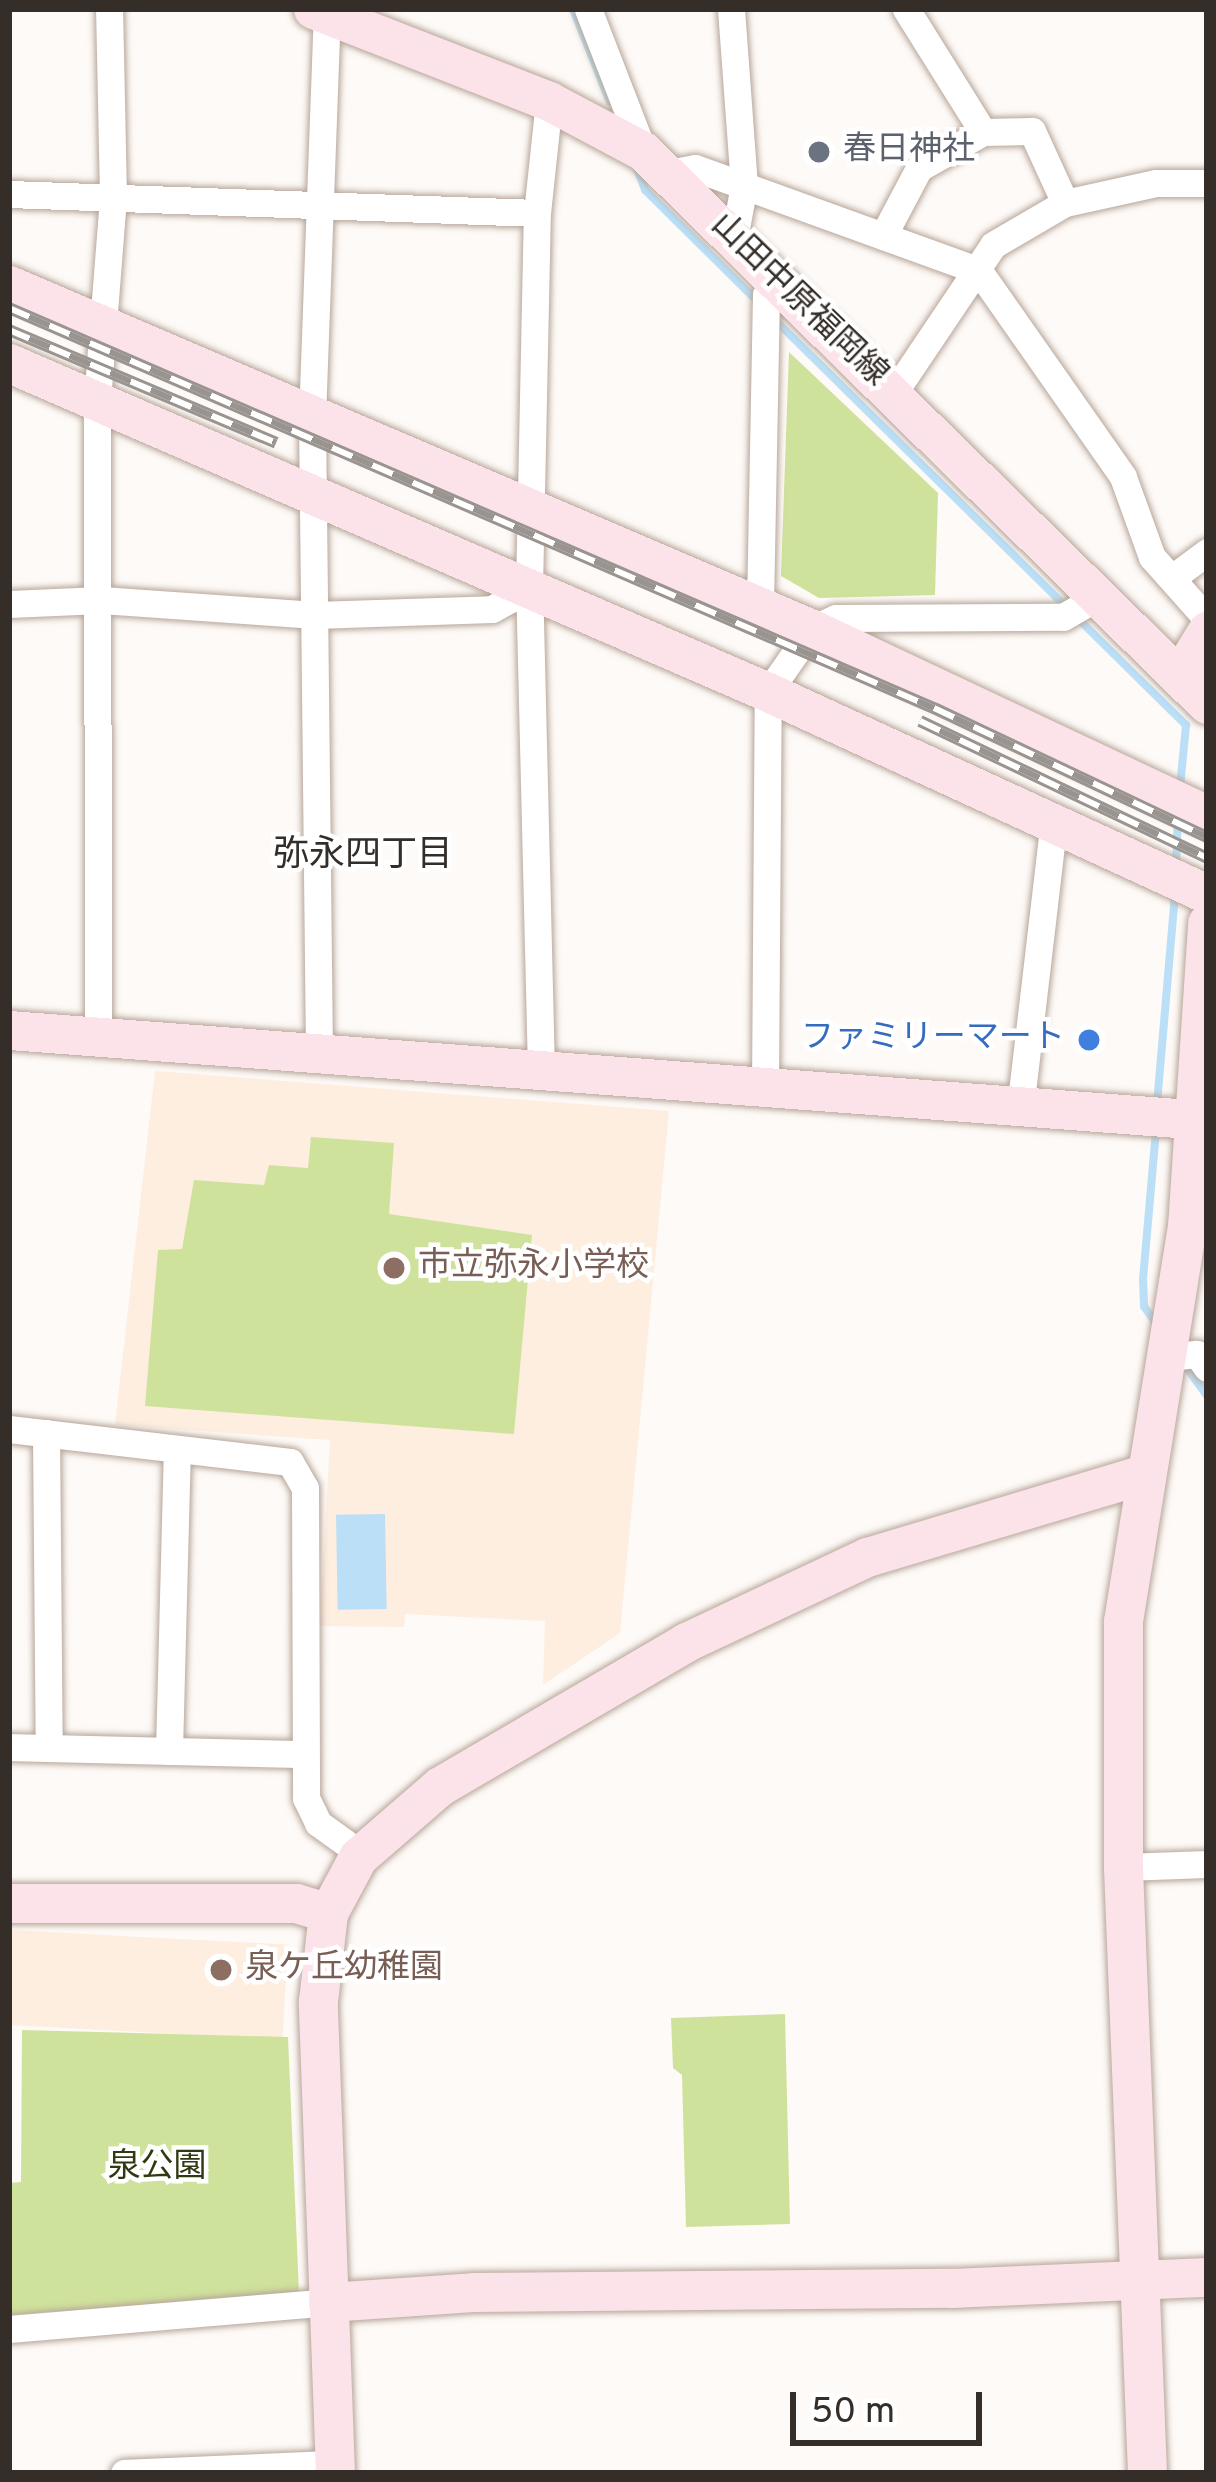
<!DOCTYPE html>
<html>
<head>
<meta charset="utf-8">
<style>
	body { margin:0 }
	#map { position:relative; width:1216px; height:2482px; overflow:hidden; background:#fefaf7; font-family:Overpass,"Noto Sans JP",sans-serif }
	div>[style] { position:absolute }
	.education>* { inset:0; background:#fdeee0; transform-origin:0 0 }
	.green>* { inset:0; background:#cfe29b }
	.water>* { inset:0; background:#badff6; transform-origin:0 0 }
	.stream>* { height:8px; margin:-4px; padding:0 4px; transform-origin:4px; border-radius:4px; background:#badff6 }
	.roads { filter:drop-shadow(0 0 3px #b7a69a) drop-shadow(0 0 3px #b7a69a) }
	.street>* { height:27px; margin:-13.5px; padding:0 13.5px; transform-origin:13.5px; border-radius:13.5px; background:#fff }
	.secondary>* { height:39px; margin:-19.5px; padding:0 19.5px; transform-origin:19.5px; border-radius:19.5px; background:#fce3e9 }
	.rail>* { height:12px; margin-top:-6px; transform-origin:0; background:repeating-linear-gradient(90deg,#fff 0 22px,#9a9490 0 44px); box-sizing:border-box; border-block:3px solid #9a9490 }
	.dots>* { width:33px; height:33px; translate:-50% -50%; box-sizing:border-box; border:6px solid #fff; border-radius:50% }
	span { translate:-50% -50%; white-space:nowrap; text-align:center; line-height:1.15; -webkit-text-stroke:9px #fff; paint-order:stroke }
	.worship-label { font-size:33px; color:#5b616d }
	.left { translate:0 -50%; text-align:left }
	.street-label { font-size:33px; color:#342d28 }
	.shop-label { font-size:33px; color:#366cbe }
	.right { translate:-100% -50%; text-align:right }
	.education-label { font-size:33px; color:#785e54 }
	.park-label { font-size:33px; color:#303911 }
	.neighbourhood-label { font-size:36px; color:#342d28 }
	.frame { position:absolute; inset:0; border:12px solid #342d28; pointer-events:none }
	.scale { position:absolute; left:790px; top:2392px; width:192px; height:54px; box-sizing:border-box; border:6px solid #342d28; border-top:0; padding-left:15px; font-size:36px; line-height:42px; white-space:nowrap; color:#342d28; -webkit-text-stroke:9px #fff; paint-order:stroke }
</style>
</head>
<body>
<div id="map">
	<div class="education">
		<div style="clip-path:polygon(155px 1071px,669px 1111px,620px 1633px,543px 1685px,545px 1621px,405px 1614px,404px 1627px,320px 1626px,330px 1440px,115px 1425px)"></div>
		<div style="left:9px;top:1930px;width:279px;height:95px;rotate:3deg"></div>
	</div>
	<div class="green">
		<div style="clip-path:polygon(789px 352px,938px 493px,935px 595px,819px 598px,781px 576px)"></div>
		<div style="clip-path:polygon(311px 1137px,394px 1143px,389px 1214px,532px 1235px,514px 1434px,145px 1406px,158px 1250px,182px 1249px,194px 1180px,264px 1185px,269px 1165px,308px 1168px)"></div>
		<div style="clip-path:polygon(785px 2014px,790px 2224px,686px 2227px,682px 2075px,673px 2068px,671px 2018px)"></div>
		<div style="clip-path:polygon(22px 2030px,288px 2037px,299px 2293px,9px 2315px,9px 2183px,21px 2182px)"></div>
	</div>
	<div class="water">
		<div style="left:385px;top:1514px;width:95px;height:49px;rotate:89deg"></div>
	</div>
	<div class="stream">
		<div style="left:573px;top:9px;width:100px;rotate:68.3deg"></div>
		<div style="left:636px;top:166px;width:26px;rotate:69deg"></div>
		<div style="left:645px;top:190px;width:158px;rotate:44.7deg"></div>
		<div style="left:776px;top:321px;width:576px;rotate:44.58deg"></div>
		<div style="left:1186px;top:725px;width:62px;rotate:95.5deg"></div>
		<div style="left:1176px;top:865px;width:51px;rotate:-87.8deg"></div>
		<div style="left:1157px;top:1104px;width:213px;rotate:-85.1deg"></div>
		<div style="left:1155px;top:1322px;width:19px;rotate:-125deg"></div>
		<div style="left:1144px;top:1306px;width:27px;rotate:-92deg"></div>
		<div style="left:1143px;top:1279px;width:149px;rotate:-85deg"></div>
		<div style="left:1184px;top:1364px;width:39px;rotate:54deg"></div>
	</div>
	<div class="roads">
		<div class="street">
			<div style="left:588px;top:9px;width:152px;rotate:68.8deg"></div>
			<div style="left:731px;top:9px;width:176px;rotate:85.8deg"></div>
			<div style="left:744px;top:185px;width:55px;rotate:100.5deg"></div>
			<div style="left:906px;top:9px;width:145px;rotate:58deg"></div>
			<div style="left:983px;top:132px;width:49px;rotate:-1.2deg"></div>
			<div style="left:1032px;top:131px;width:79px;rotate:65.4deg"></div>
			<div style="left:669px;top:173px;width:26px;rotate:-11deg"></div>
			<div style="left:695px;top:168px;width:302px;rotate:19.9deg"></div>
			<div style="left:979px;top:271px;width:251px;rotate:55deg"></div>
			<div style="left:1123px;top:477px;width:85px;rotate:70.1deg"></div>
			<div style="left:1152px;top:557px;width:83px;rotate:48.4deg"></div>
			<div style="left:9px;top:194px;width:528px;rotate:2.06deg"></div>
			<div style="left:883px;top:236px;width:77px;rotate:-62.1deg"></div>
			<div style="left:919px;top:168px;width:73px;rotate:-29.4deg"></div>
			<div style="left:893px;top:394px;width:179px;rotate:-56.1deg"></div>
			<div style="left:993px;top:245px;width:83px;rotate:-30.3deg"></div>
			<div style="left:1065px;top:203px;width:93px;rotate:-12.4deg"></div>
			<div style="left:1156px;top:183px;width:51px"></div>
			<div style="left:1172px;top:578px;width:44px;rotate:-36.6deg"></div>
			<div style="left:9px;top:604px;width:92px;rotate:-2.5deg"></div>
			<div style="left:101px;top:600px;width:215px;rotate:4deg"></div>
			<div style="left:315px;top:615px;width:177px;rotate:-1.9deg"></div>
			<div style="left:492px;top:609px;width:42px;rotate:-28.4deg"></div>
			<div style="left:760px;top:607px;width:312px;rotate:-88.9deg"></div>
			<div style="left:766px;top:295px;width:17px;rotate:-59deg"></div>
			<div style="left:98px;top:1034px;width:633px;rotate:-90.09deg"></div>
			<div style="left:97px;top:401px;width:205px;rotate:-85.5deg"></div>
			<div style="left:113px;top:197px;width:188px;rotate:-91.2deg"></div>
			<div style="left:319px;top:1054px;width:636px;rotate:-90.63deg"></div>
			<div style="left:312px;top:418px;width:409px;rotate:-87.9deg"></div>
			<div style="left:541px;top:1071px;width:482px;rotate:-91.4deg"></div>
			<div style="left:529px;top:589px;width:376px;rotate:-88.8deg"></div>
			<div style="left:537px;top:213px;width:113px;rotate:-83.9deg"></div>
			<div style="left:765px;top:1089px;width:397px;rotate:-89.6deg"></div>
			<div style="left:768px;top:692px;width:77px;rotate:-55.1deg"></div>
			<div style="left:812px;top:629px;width:26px;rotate:-25deg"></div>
			<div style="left:836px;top:618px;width:227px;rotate:-0.3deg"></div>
			<div style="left:1063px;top:617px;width:38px;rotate:-30deg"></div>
			<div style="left:1020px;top:1109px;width:291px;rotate:-83.3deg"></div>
			<div style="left:1162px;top:1358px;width:35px;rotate:-7deg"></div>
			<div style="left:1197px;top:1354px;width:17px;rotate:54deg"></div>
			<div style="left:9px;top:1429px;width:283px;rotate:6.7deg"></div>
			<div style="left:290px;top:1462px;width:30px;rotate:60deg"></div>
			<div style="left:305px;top:1488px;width:310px;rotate:89.8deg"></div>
			<div style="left:306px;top:1798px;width:28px;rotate:64deg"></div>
			<div style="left:318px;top:1823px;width:53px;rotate:35.8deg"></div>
			<div style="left:46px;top:1433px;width:315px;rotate:89.5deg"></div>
			<div style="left:9px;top:1747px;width:296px;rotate:1.4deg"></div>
			<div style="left:169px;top:1751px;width:302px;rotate:-88.5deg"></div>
			<div style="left:1123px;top:1867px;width:84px;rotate:-2deg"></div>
			<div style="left:9px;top:2329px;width:320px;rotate:-4.8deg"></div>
			<div style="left:124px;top:2473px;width:210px;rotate:-2.5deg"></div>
		</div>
		<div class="secondary">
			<div style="left:313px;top:9px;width:253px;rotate:21.3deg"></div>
			<div style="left:549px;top:101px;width:106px;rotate:28deg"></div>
			<div style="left:643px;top:151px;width:790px;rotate:44.44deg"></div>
			<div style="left:9px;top:285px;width:874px;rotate:23.19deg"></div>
			<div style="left:812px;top:629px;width:437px;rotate:25.2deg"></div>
			<div style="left:9px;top:363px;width:827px;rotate:23.44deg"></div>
			<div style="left:768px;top:692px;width:483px;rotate:24.7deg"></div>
			<div style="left:1180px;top:675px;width:52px;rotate:-58.5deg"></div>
			<div style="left:9px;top:1030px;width:1184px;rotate:4.31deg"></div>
			<div style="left:9px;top:1903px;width:287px"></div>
			<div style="left:296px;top:1903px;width:34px;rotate:17deg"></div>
			<div style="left:328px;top:2302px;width:145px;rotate:-3.9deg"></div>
			<div style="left:473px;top:2292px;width:479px;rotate:-0.5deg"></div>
			<div style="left:952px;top:2288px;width:255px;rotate:-2.5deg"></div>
			<div style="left:335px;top:2473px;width:472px;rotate:-92.1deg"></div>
			<div style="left:318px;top:2001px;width:89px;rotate:-83.5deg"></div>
			<div style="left:328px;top:1913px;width:64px;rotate:-61.8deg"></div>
			<div style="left:358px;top:1857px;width:108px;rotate:-40.9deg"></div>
			<div style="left:440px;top:1786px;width:285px;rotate:-30.3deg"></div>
			<div style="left:686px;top:1642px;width:200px;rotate:-25.2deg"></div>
			<div style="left:867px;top:1557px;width:286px;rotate:-16.7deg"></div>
			<div style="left:1147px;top:2473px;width:606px;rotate:-92.27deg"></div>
			<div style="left:1123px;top:1867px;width:246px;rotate:-90deg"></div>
			<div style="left:1123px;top:1621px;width:399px;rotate:-80.8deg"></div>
			<div style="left:1187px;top:1227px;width:305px;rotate:-86.2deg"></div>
		</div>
	</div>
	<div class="rail">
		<div style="left:9px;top:308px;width:1008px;rotate:23.39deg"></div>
		<div style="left:934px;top:708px;width:302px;rotate:25.3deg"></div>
		<div style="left:9px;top:330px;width:290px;rotate:22.9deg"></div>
		<div style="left:920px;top:721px;width:318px;rotate:25.5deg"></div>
	</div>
	<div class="dots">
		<div style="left:819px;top:152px;background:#6b7280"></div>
		<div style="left:1089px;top:1040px;background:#3f7fe0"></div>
		<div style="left:394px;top:1268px;background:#8d6e63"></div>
		<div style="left:221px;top:1970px;background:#8d6e63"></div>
	</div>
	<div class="worship-label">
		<span class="left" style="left:843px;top:152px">春日神社</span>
	</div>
	<div class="street-label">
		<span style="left:798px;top:301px;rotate:44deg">山田中原福岡線</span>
	</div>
	<div class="shop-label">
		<span class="right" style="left:1065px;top:1040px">ファミリーマート</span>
	</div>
	<div class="education-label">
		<span class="left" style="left:418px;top:1268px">市立弥永小学校</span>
		<span class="left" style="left:245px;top:1970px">泉ケ丘幼稚園</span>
	</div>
	<div class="park-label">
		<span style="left:157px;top:2169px">泉公園</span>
	</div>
	<div class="neighbourhood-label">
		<span style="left:363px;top:857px">弥永四丁目</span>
	</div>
	<div class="frame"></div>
	<div class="scale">50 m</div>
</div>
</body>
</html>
